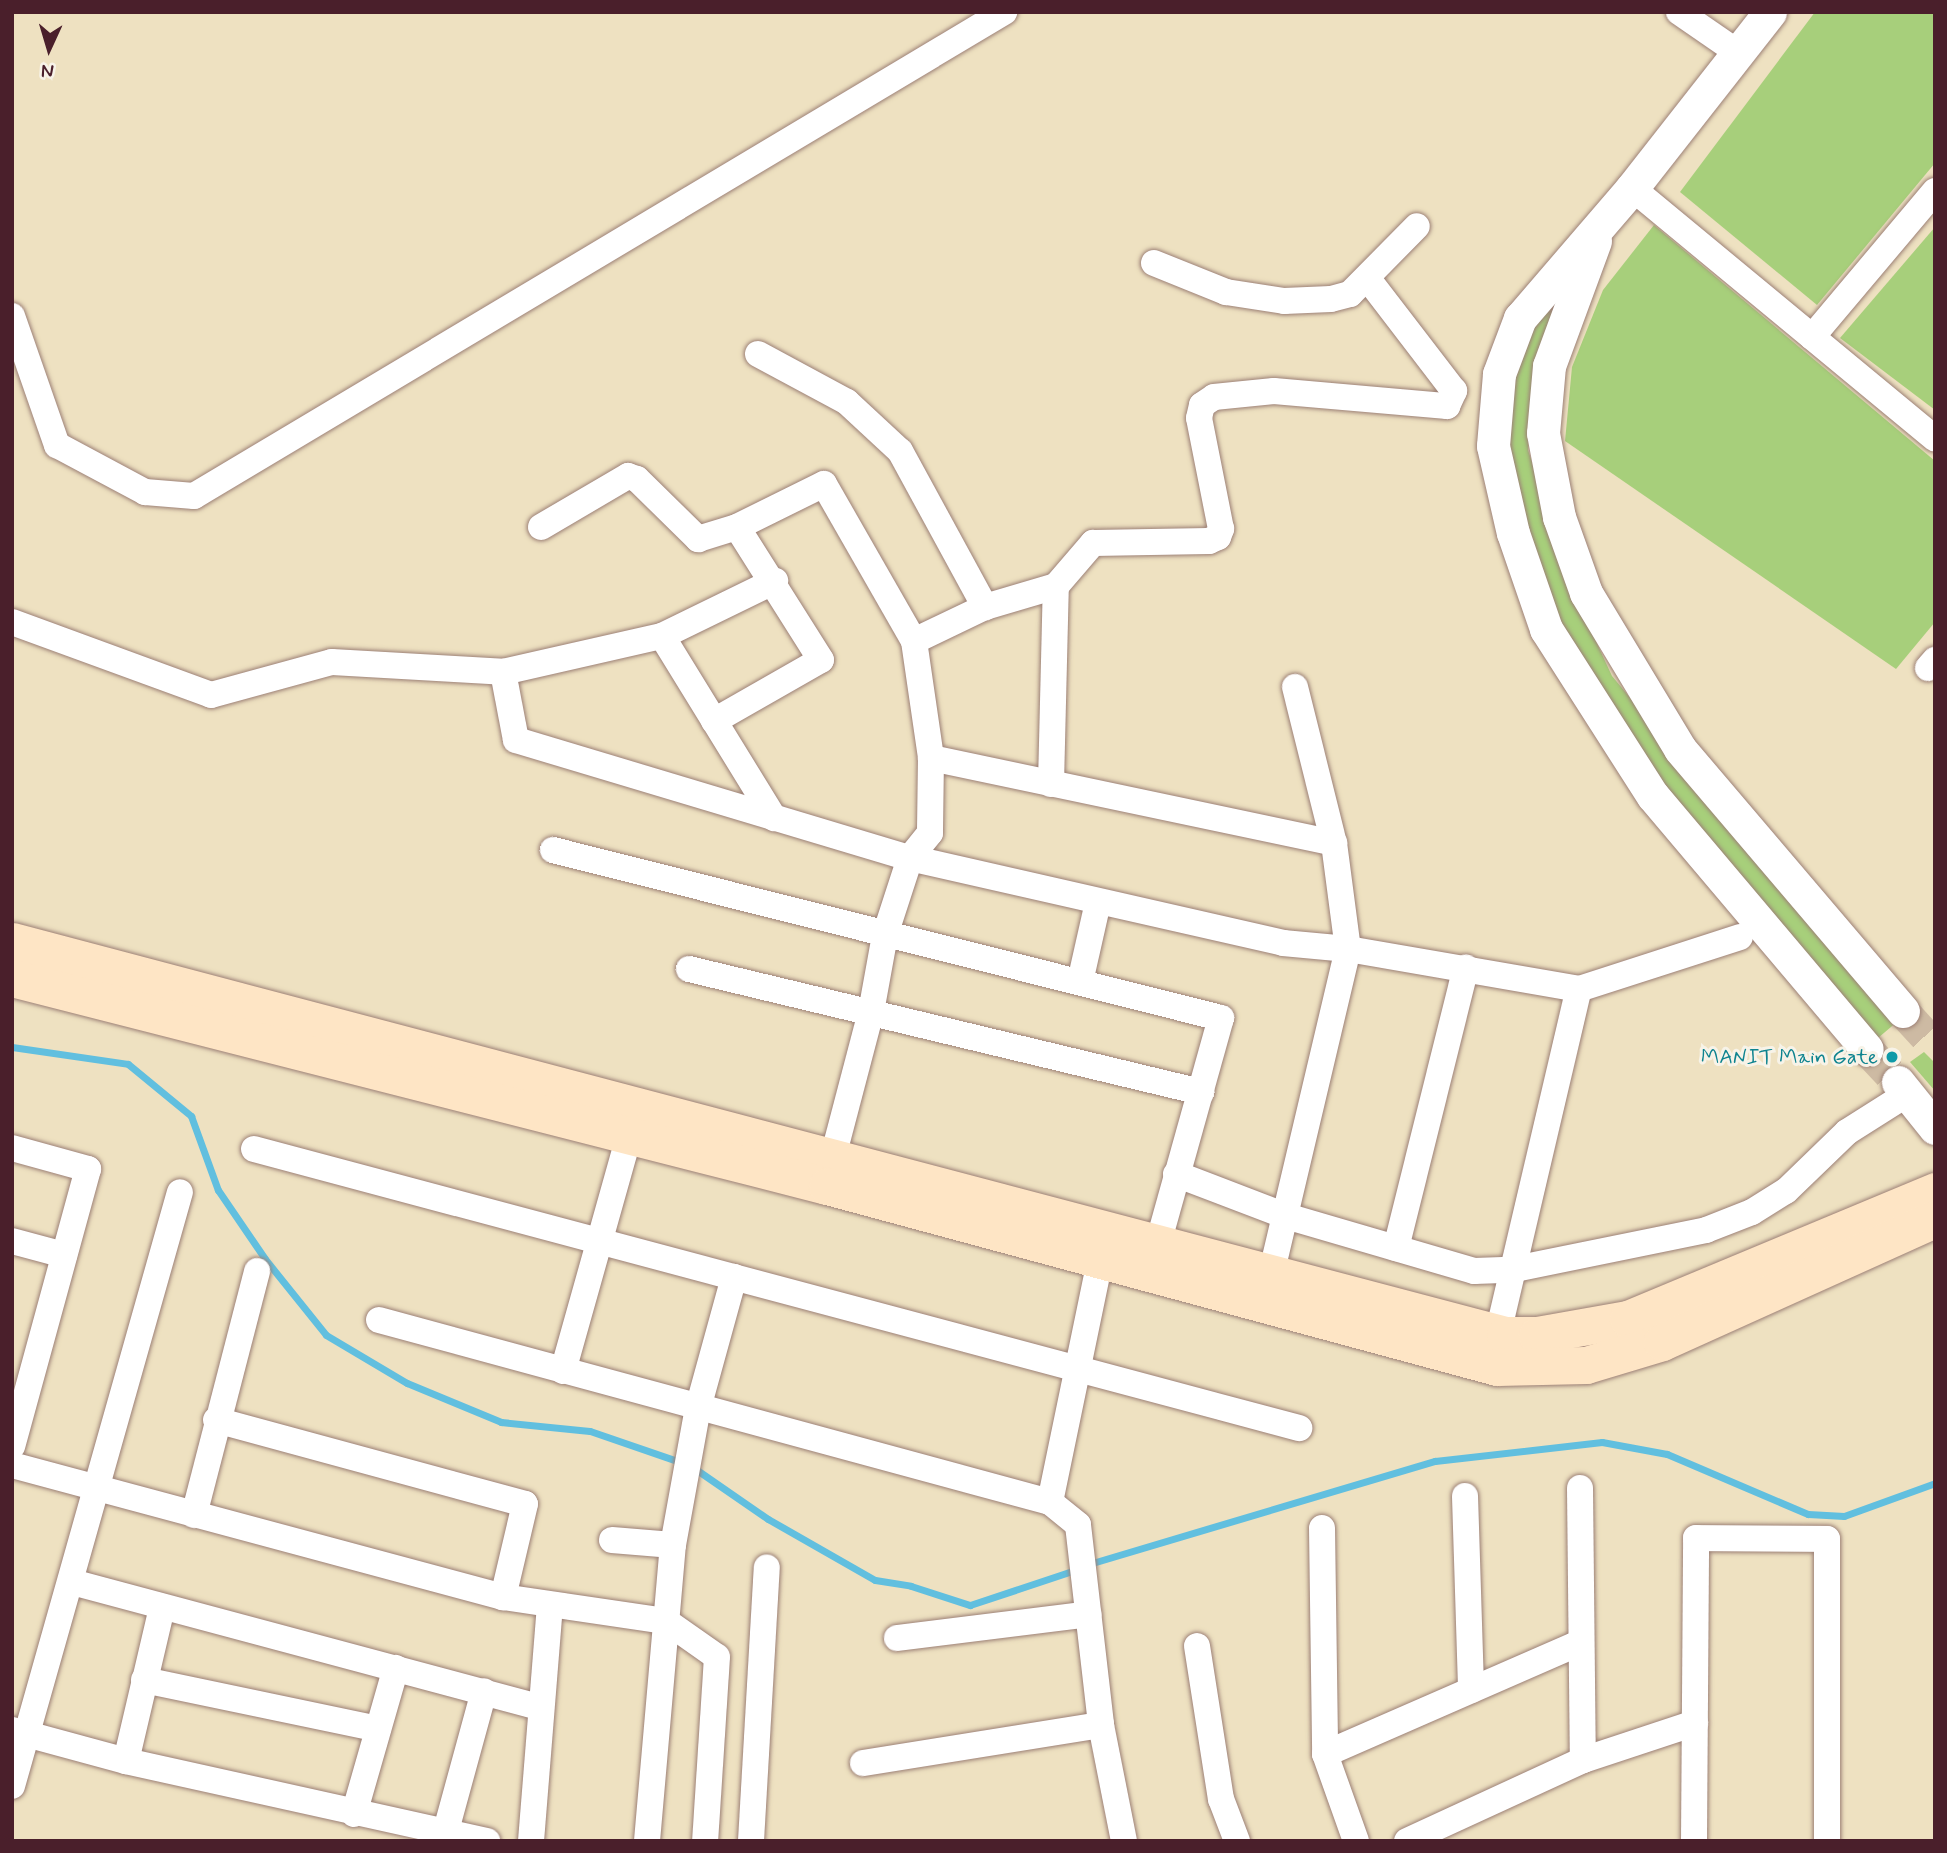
<!DOCTYPE html>
<html>
<head>
<meta charset="utf-8">
<style>
	body { margin:0 }
	#map { position:relative; width:1947px; height:1853px; overflow:hidden; background:#eee1c1; font-family:Mynerve,sans-serif }
	div>[style] { position:absolute }
	.green>* { inset:0; background:#a7cf7b }
	.stream>* { height:7px; margin:-3.5px; padding:0 3.5px; transform-origin:3.5px; border-radius:3.5px; background:#61bfdf }
	.tertiary-tunnel>* { height:33px; margin-top:-16.5px; transform-origin:0; background:repeating-linear-gradient(90deg,#cdbaa3 0 33px,transparent 0 50px) }
	.roads { filter:drop-shadow(0 0 2px #9c8076) drop-shadow(0 0 2px #9c8076) }
	.minor>* { height:26px; margin:-13px; padding:0 13px; transform-origin:13px; border-radius:13px; background:#fff }
	.tertiary>* { height:33px; margin:-16.5px; padding:0 16.5px; transform-origin:16.5px; border-radius:16.5px; background:#fff }
	.secondary>* { height:37px; margin:-18.5px; padding:0 18.5px; transform-origin:18.5px; border-radius:18.5px; background:#fee5c5 }
	.dots>* { width:19px; height:19px; translate:-50% -50%; box-sizing:border-box; border:4px solid #f7f3e8; border-radius:50% }
	span { translate:-50% -50%; white-space:nowrap; text-align:center; line-height:1.15; -webkit-text-stroke:6px #f7f3e8; paint-order:stroke }
	.culture-label { font-size:21px; color:#0d838f }
	.right { translate:-100% -50%; text-align:right }
	.frame { position:absolute; inset:0; border:14px solid #4a1f2b; pointer-events:none }
	.north { position:absolute; left:14px; top:14px; width:70px; height:70px; -webkit-text-stroke:5px #f7f3e8; paint-order:stroke; rotate:184deg; font-size:19px; font-weight:700; line-height:28px; text-align:center; color:#4a1f2b }
	.north::after { content:''; display:block; margin:auto; width:24px; height:32px; background:#4a1f2b; clip-path:polygon(50% 0,100% 100%,50% 72%,0 100%) }
</style>
</head>
<body>
<div id="map">
	<div class="green">
		<div style="clip-path:polygon(1815px 12px,1935px 12px,1935px 163px,1817px 305px,1680px 192px)"></div>
		<div style="clip-path:polygon(1654px 225px,1935px 461px,1935px 622px,1896px 669px,1565px 441px,1572px 367px,1603px 290px)"></div>
		<div style="clip-path:polygon(1935px 227px,1935px 410px,1840px 338px)"></div>
		<div style="clip-path:polygon(1576px 270px,1533px 398px,1528px 450px,1581px 609px,1612px 676px,1898px 1021px,1878px 1038px,1648px 774px,1559px 623px,1532px 547px,1506px 431px,1514px 377px,1535px 321px)"></div>
		<div style="clip-path:polygon(1924px 1052px,1935px 1063px,1935px 1091px,1910px 1062px)"></div>
	</div>
	<div class="stream">
		<div style="left:12px;top:1047px;width:117px;rotate:8.3deg"></div>
		<div style="left:128px;top:1064px;width:82px;rotate:39.5deg"></div>
		<div style="left:191px;top:1116px;width:79px;rotate:70deg"></div>
		<div style="left:218px;top:1190px;width:83px;rotate:55.7deg"></div>
		<div style="left:265px;top:1259px;width:97px;rotate:51.2deg"></div>
		<div style="left:326px;top:1335px;width:94px;rotate:30.7deg"></div>
		<div style="left:407px;top:1383px;width:102px;rotate:22.5deg"></div>
		<div style="left:501px;top:1422px;width:89px;rotate:5.8deg"></div>
		<div style="left:590px;top:1431px;width:98px;rotate:19deg"></div>
		<div style="left:694px;top:1468px;width:90px;rotate:34.6deg"></div>
		<div style="left:768px;top:1519px;width:123px;rotate:29.7deg"></div>
		<div style="left:875px;top:1580px;width:36px;rotate:9deg"></div>
		<div style="left:911px;top:1586px;width:62px;rotate:17.9deg"></div>
		<div style="left:970px;top:1605px;width:114px;rotate:-18.4deg"></div>
		<div style="left:1089px;top:1564px;width:361px;rotate:-16.6deg"></div>
		<div style="left:1435px;top:1461px;width:168px;rotate:-6.5deg"></div>
		<div style="left:1602px;top:1442px;width:66px;rotate:10.5deg"></div>
		<div style="left:1667px;top:1454px;width:153px;rotate:23.1deg"></div>
		<div style="left:1808px;top:1514px;width:36px;rotate:3deg"></div>
		<div style="left:1844px;top:1516px;width:97px;rotate:-19.9deg"></div>
	</div>
	<div class="tertiary-tunnel">
		<div style="left:1903px;top:1011px;width:47px;rotate:47.6deg"></div>
		<div style="left:1867px;top:1049px;width:45px;rotate:46.8deg"></div>
	</div>
	<div class="roads">
		<div class="minor">
			<div style="left:1679px;top:12px;width:70px;rotate:34.6deg"></div>
			<div style="left:1632px;top:188px;width:393px;rotate:39.6deg"></div>
			<div style="left:1154px;top:263px;width:78px;rotate:21.9deg"></div>
			<div style="left:1226px;top:292px;width:59px;rotate:8.8deg"></div>
			<div style="left:1284px;top:301px;width:47px;rotate:-2.4deg"></div>
			<div style="left:1331px;top:299px;width:20px;rotate:-15deg"></div>
			<div style="left:1350px;top:294px;width:95px;rotate:-45.4deg"></div>
			<div style="left:12px;top:316px;width:137px;rotate:70.8deg"></div>
			<div style="left:57px;top:445px;width:100px;rotate:28.1deg"></div>
			<div style="left:145px;top:492px;width:49px;rotate:4.7deg"></div>
			<div style="left:194px;top:496px;width:944px;rotate:-30.86deg"></div>
			<div style="left:1812px;top:337px;width:191px;rotate:-49.9deg"></div>
			<div style="left:758px;top:354px;width:101px;rotate:28.3deg"></div>
			<div style="left:847px;top:402px;width:72px;rotate:42.8deg"></div>
			<div style="left:900px;top:451px;width:178px;rotate:61.4deg"></div>
			<div style="left:541px;top:527px;width:101px;rotate:-30.4deg"></div>
			<div style="left:628px;top:476px;width:9px;rotate:18deg"></div>
			<div style="left:637px;top:479px;width:86px;rotate:44.5deg"></div>
			<div style="left:698px;top:539px;width:41px;rotate:-17.1deg"></div>
			<div style="left:737px;top:527px;width:97px;rotate:-26.3deg"></div>
			<div style="left:824px;top:484px;width:181px;rotate:60.2deg"></div>
			<div style="left:914px;top:641px;width:118px;rotate:81.7deg"></div>
			<div style="left:931px;top:758px;width:75px;rotate:90.8deg"></div>
			<div style="left:930px;top:833px;width:32px;rotate:129deg"></div>
			<div style="left:910px;top:858px;width:81px;rotate:108deg"></div>
			<div style="left:885px;top:935px;width:78px;rotate:100.3deg"></div>
			<div style="left:871px;top:1012px;width:150px;rotate:104.7deg"></div>
			<div style="left:12px;top:622px;width:212px;rotate:20.1deg"></div>
			<div style="left:211px;top:695px;width:125px;rotate:-15.3deg"></div>
			<div style="left:332px;top:662px;width:171px;rotate:3.3deg"></div>
			<div style="left:503px;top:672px;width:163px;rotate:-12.8deg"></div>
			<div style="left:662px;top:636px;width:126px;rotate:-26deg"></div>
			<div style="left:662px;top:636px;width:214px;rotate:58.4deg"></div>
			<div style="left:914px;top:641px;width:79px;rotate:-25.6deg"></div>
			<div style="left:985px;top:607px;width:74px;rotate:-16.5deg"></div>
			<div style="left:1056px;top:586px;width:57px;rotate:-49.3deg"></div>
			<div style="left:1093px;top:543px;width:116px;rotate:-1deg"></div>
			<div style="left:1209px;top:541px;width:10px;rotate:-24deg"></div>
			<div style="left:1218px;top:537px;width:9px;rotate:-69deg"></div>
			<div style="left:1221px;top:529px;width:113px;rotate:-101.2deg"></div>
			<div style="left:1199px;top:418px;width:13px;rotate:-77deg"></div>
			<div style="left:1202px;top:405px;width:14px;rotate:-34deg"></div>
			<div style="left:1214px;top:397px;width:60px;rotate:-5.7deg"></div>
			<div style="left:1274px;top:391px;width:174px;rotate:5deg"></div>
			<div style="left:1447px;top:406px;width:17px;rotate:-65deg"></div>
			<div style="left:1454px;top:391px;width:141px;rotate:-127.5deg"></div>
			<div style="left:1928px;top:668px;width:11px;rotate:-49deg"></div>
			<div style="left:503px;top:672px;width:69px;rotate:79.2deg"></div>
			<div style="left:516px;top:740px;width:411px;rotate:16.7deg"></div>
			<div style="left:910px;top:858px;width:383px;rotate:12.8deg"></div>
			<div style="left:1283px;top:943px;width:65px;rotate:5.3deg"></div>
			<div style="left:1348px;top:949px;width:234px;rotate:9.8deg"></div>
			<div style="left:1579px;top:989px;width:169px;rotate:-17.9deg"></div>
			<div style="left:1295px;top:687px;width:161px;rotate:76deg"></div>
			<div style="left:714px;top:721px;width:123px;rotate:-29.7deg"></div>
			<div style="left:821px;top:660px;width:157px;rotate:-122.3deg"></div>
			<div style="left:931px;top:758px;width:412px;rotate:11.9deg"></div>
			<div style="left:1334px;top:843px;width:107px;rotate:82.5deg"></div>
			<div style="left:1348px;top:949px;width:334px;rotate:103.3deg"></div>
			<div style="left:1051px;top:784px;width:198px;rotate:-88.6deg"></div>
			<div style="left:553px;top:850px;width:689px;rotate:14.12deg"></div>
			<div style="left:1221px;top:1018px;width:235px;rotate:105.6deg"></div>
			<div style="left:689px;top:969px;width:527px;rotate:13.51deg"></div>
			<div style="left:1080px;top:982px;width:82px;rotate:-77.3deg"></div>
			<div style="left:12px;top:1148px;width:79px;rotate:15.4deg"></div>
			<div style="left:88px;top:1169px;width:287px;rotate:105.3deg"></div>
			<div style="left:254px;top:1149px;width:1082px;rotate:14.95deg"></div>
			<div style="left:1176px;top:1174px;width:118px;rotate:20.9deg"></div>
			<div style="left:1286px;top:1216px;width:196px;rotate:16.3deg"></div>
			<div style="left:1474px;top:1271px;width:36px;rotate:-2deg"></div>
			<div style="left:1510px;top:1270px;width:200px;rotate:-11.5deg"></div>
			<div style="left:1706px;top:1230px;width:49px;rotate:-21.4deg"></div>
			<div style="left:1752px;top:1212px;width:40px;rotate:-32deg"></div>
			<div style="left:1786px;top:1191px;width:85px;rotate:-44deg"></div>
			<div style="left:1847px;top:1132px;width:71px;rotate:-32.3deg"></div>
			<div style="left:12px;top:1241px;width:54px;rotate:15.1deg"></div>
			<div style="left:1396px;top:1248px;width:289px;rotate:-76deg"></div>
			<div style="left:379px;top:1320px;width:695px;rotate:15.18deg"></div>
			<div style="left:1050px;top:1502px;width:36px;rotate:39deg"></div>
			<div style="left:1078px;top:1525px;width:201px;rotate:83.4deg"></div>
			<div style="left:1101px;top:1725px;width:118px;rotate:78.8deg"></div>
			<div style="left:1498px;top:1333px;width:353px;rotate:-76.8deg"></div>
			<div style="left:563px;top:1371px;width:244px;rotate:-74.3deg"></div>
			<div style="left:216px;top:1420px;width:320px;rotate:15.2deg"></div>
			<div style="left:525px;top:1504px;width:96px;rotate:103.3deg"></div>
			<div style="left:12px;top:1465px;width:508px;rotate:15.05deg"></div>
			<div style="left:503px;top:1597px;width:165px;rotate:8.4deg"></div>
			<div style="left:666px;top:1621px;width:62px;rotate:35.2deg"></div>
			<div style="left:717px;top:1657px;width:184px;rotate:93.7deg"></div>
			<div style="left:1580px;top:1488px;width:272px;rotate:89.4deg"></div>
			<div style="left:1465px;top:1496px;width:194px;rotate:88.2deg"></div>
			<div style="left:1050px;top:1502px;width:247px;rotate:-78.3deg"></div>
			<div style="left:194px;top:1515px;width:252px;rotate:-75.5deg"></div>
			<div style="left:1322px;top:1528px;width:226px;rotate:89.2deg"></div>
			<div style="left:1325px;top:1754px;width:92px;rotate:70.4deg"></div>
			<div style="left:612px;top:1540px;width:61px;rotate:4.7deg"></div>
			<div style="left:72px;top:1582px;width:483px;rotate:15deg"></div>
			<div style="left:897px;top:1638px;width:193px;rotate:-7.1deg"></div>
			<div style="left:1197px;top:1646px;width:155px;rotate:81.1deg"></div>
			<div style="left:1221px;top:1799px;width:45px;rotate:69.1deg"></div>
			<div style="left:144px;top:1680px;width:239px;rotate:11.8deg"></div>
			<div style="left:12px;top:1730px;width:118px;rotate:15.2deg"></div>
			<div style="left:126px;top:1761px;width:370px;rotate:12.5deg"></div>
			<div style="left:1325px;top:1754px;width:279px;rotate:-23.6deg"></div>
			<div style="left:126px;top:1761px;width:158px;rotate:-76.8deg"></div>
			<div style="left:863px;top:1763px;width:241px;rotate:-9.1deg"></div>
			<div style="left:12px;top:1786px;width:617px;rotate:-74.21deg"></div>
			<div style="left:354px;top:1814px;width:152px;rotate:-74deg"></div>
			<div style="left:445px;top:1834px;width:148px;rotate:-74.7deg"></div>
			<div style="left:531px;top:1841px;width:236px;rotate:-85.4deg"></div>
			<div style="left:647px;top:1841px;width:297px;rotate:-85deg"></div>
			<div style="left:673px;top:1545px;width:139px;rotate:-79.7deg"></div>
			<div style="left:698px;top:1408px;width:136px;rotate:-74.6deg"></div>
			<div style="left:751px;top:1841px;width:274px;rotate:-86.7deg"></div>
			<div style="left:1407px;top:1841px;width:194px;rotate:-24.7deg"></div>
			<div style="left:1583px;top:1760px;width:118px;rotate:-18.3deg"></div>
			<div style="left:1694px;top:1841px;width:303px;rotate:-89.6deg"></div>
			<div style="left:1696px;top:1538px;width:131px;rotate:0.4deg"></div>
			<div style="left:1827px;top:1539px;width:302px;rotate:90deg"></div>
		</div>
		<div class="tertiary">
			<div style="left:1770px;top:12px;width:224px;rotate:128.1deg"></div>
			<div style="left:1632px;top:188px;width:172px;rotate:130.7deg"></div>
			<div style="left:1520px;top:318px;width:60px;rotate:110.6deg"></div>
			<div style="left:1499px;top:374px;width:72px;rotate:94.8deg"></div>
			<div style="left:1493px;top:446px;width:89px;rotate:77.1deg"></div>
			<div style="left:1513px;top:533px;width:102px;rotate:71deg"></div>
			<div style="left:1546px;top:629px;width:198px;rotate:57.4deg"></div>
			<div style="left:1653px;top:796px;width:331px;rotate:49.8deg"></div>
			<div style="left:1595px;top:241px;width:133px;rotate:110.2deg"></div>
			<div style="left:1549px;top:366px;width:67px;rotate:95.1deg"></div>
			<div style="left:1543px;top:433px;width:86px;rotate:79.2deg"></div>
			<div style="left:1559px;top:517px;width:81px;rotate:70.4deg"></div>
			<div style="left:1586px;top:593px;width:182px;rotate:58.9deg"></div>
			<div style="left:1680px;top:749px;width:344px;rotate:49.6deg"></div>
			<div style="left:1898px;top:1082px;width:59px;rotate:51.2deg"></div>
		</div>
		<div class="secondary">
			<div style="left:12px;top:941px;width:1544px;rotate:14.78deg"></div>
			<div style="left:1505px;top:1335px;width:32px"></div>
			<div style="left:1537px;top:1335px;width:92px;rotate:-10deg"></div>
			<div style="left:1628px;top:1319px;width:333px;rotate:-22.6deg"></div>
			<div style="left:12px;top:978px;width:841px;rotate:14.32deg"></div>
			<div style="left:827px;top:1186px;width:694px;rotate:15.12deg"></div>
			<div style="left:1497px;top:1367px;width:89px;rotate:-1.3deg"></div>
			<div style="left:1586px;top:1365px;width:79px;rotate:-16.8deg"></div>
			<div style="left:1662px;top:1342px;width:299px;rotate:-24.3deg"></div>
		</div>
	</div>
	<div class="dots">
		<div style="left:1892px;top:1057px;background:#0f9aa8"></div>
	</div>
	<div class="culture-label">
		<span class="right" style="left:1878px;top:1057px">MANIT Main Gate</span>
	</div>
	<div class="frame"></div>
	<div class="north">N</div>
</div>
</body>
</html>
